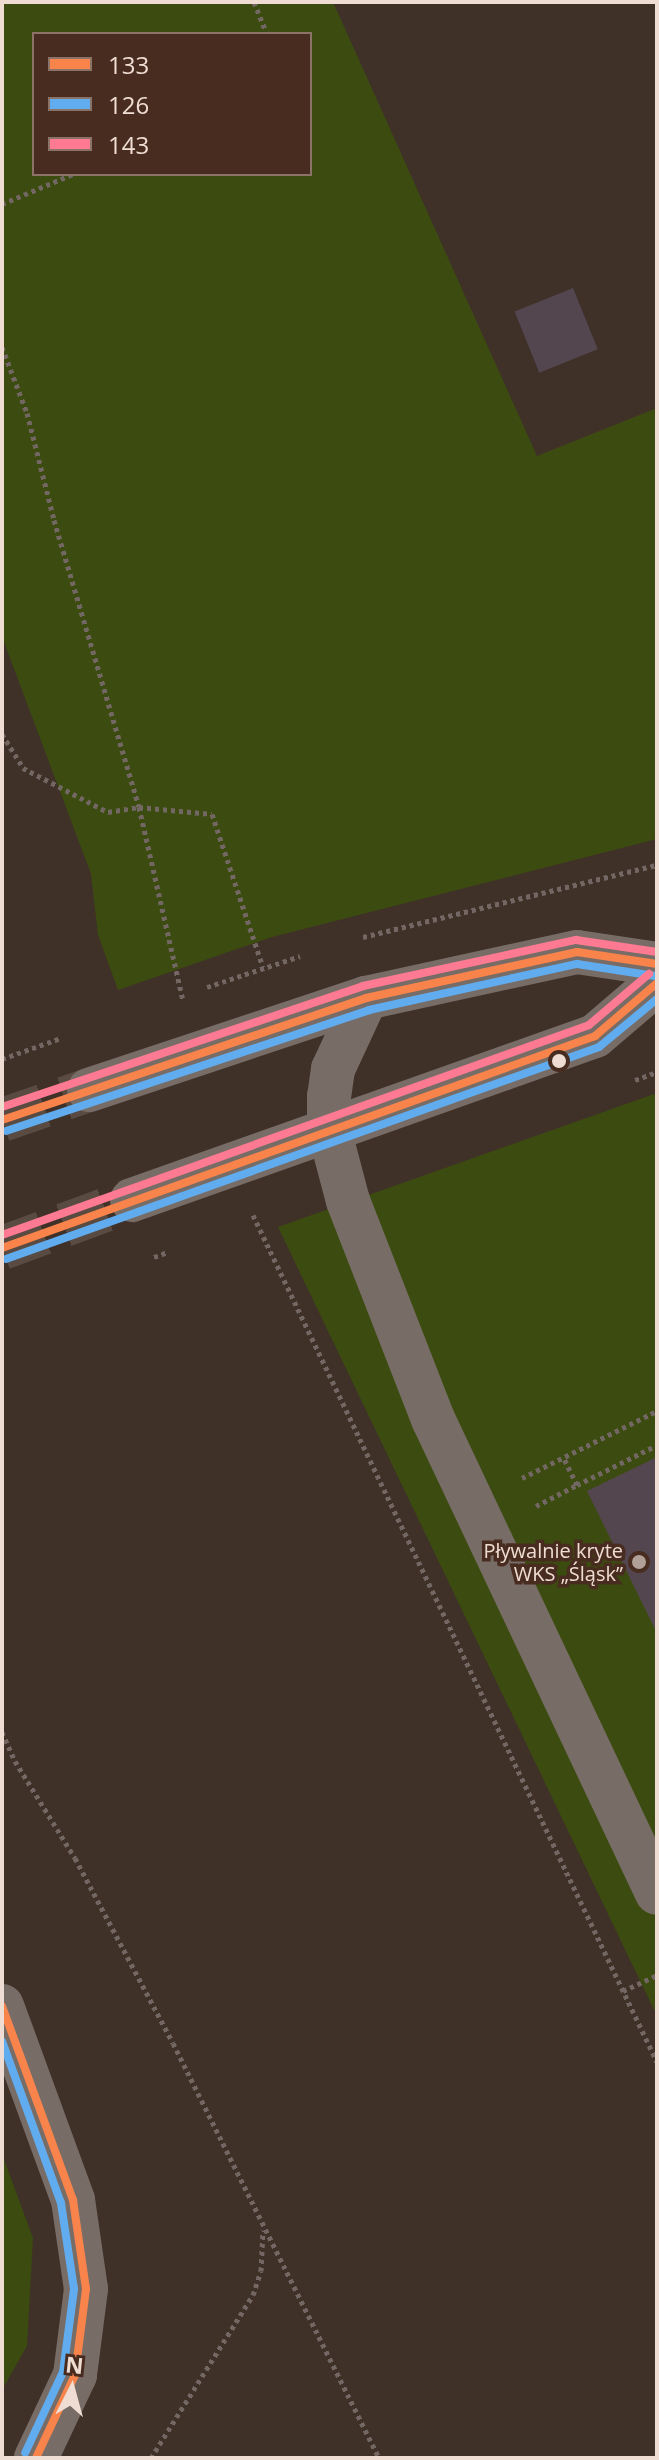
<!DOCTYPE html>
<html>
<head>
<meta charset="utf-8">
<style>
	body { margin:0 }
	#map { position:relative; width:659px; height:2460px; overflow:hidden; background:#3f3028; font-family:"Open Sans",sans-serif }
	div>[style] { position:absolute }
	.green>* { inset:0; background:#3c4c11 }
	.building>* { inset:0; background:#53464f; transform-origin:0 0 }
	.minor-tunnel>* { height:44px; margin-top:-22px; transform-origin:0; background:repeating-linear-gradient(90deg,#594a42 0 44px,transparent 0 66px) }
	.path>* { height:5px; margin-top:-2.5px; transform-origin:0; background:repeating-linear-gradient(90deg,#726762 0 4px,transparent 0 8px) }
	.minor>* { height:44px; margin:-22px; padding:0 22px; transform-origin:22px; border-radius:22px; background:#786c66 }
	.bus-1>* { height:8px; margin:-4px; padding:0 4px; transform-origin:4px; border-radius:4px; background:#f8844c }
	.bus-2>* { height:8px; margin:-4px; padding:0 4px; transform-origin:4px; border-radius:4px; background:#60acee }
	.bus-3>* { height:8px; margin:-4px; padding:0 4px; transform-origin:4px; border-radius:4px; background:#fe7a93 }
	.dots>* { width:22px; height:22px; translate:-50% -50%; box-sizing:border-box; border:4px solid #482c1f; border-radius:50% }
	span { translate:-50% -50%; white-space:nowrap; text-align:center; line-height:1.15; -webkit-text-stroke:7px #482c1f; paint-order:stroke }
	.poi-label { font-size:20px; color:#efddd4 }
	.right { translate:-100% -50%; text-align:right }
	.frame { position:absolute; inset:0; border:4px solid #efddd4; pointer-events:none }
	.legend { position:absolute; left:32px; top:32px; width:280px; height:144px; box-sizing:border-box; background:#482c1f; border:2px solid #8b7367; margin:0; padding:10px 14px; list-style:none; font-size:24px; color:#efddd4 }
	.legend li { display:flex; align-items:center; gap:16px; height:40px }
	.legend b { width:40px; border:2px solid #8b7367 }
	.north { position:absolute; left:32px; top:2348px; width:80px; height:80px; -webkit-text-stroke:6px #482c1f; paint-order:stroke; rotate:6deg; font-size:22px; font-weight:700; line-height:32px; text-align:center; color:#efddd4 }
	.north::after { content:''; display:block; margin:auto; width:28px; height:36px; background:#efddd4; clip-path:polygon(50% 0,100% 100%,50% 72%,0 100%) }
</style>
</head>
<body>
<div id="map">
	<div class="green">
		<div style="clip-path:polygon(evenodd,2px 2px,333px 2px,537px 456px,657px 408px,657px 839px,272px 937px,118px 990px,98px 935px,91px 874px,2px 637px,2px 2px,34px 34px,310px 34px,310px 174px,34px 174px,34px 34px)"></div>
		<div style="clip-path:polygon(657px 1093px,657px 2016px,278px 1227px)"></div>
		<div style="clip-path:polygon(2px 2154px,33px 2238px,27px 2346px,2px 2390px)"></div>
	</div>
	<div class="building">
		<div style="left:573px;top:288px;width:66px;height:63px;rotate:68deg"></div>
		<div style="clip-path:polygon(657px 1457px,657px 1633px,587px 1491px)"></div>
	</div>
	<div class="minor-tunnel">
		<div style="left:2px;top:1120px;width:92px;rotate:-19deg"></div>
		<div style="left:2px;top:1248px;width:139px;rotate:-20.3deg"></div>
	</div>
	<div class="path">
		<div style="left:254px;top:2px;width:35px;rotate:68deg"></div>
		<div style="left:2px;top:204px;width:77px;rotate:-22.9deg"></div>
		<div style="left:2px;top:347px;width:71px;rotate:69.3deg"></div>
		<div style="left:27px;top:413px;width:110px;rotate:75.8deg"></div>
		<div style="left:54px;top:520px;width:299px;rotate:73.5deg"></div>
		<div style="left:139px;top:807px;width:199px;rotate:77.2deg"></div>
		<div style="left:2px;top:734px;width:40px;rotate:58deg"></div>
		<div style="left:23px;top:768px;width:96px;rotate:27.4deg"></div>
		<div style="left:108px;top:812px;width:31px;rotate:-9deg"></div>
		<div style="left:139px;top:807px;width:73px;rotate:5.5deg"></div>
		<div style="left:212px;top:814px;width:161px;rotate:71.6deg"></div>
		<div style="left:363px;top:937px;width:303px;rotate:-13.8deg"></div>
		<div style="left:207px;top:987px;width:98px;rotate:-18.4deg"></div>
		<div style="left:2px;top:1059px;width:63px;rotate:-19.6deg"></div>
		<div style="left:635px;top:1080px;width:23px;rotate:-20deg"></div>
		<div style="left:253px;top:1215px;width:938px;rotate:64.5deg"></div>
		<div style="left:154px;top:1257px;width:15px;rotate:-20deg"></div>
		<div style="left:522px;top:1478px;width:151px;rotate:-26.4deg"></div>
		<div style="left:577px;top:1485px;width:89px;rotate:-26.6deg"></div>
		<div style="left:536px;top:1506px;width:46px;rotate:-27.1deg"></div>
		<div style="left:577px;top:1485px;width:30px;rotate:-116deg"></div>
		<div style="left:2px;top:1732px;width:32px;rotate:66deg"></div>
		<div style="left:15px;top:1761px;width:114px;rotate:58.3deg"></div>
		<div style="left:75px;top:1858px;width:209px;rotate:62.1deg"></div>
		<div style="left:173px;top:2043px;width:463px;rotate:63.6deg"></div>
		<div style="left:623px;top:1991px;width:38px;rotate:-25deg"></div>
		<div style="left:151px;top:2458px;width:192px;rotate:-58deg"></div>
		<div style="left:253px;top:2295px;width:25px;rotate:-72deg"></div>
		<div style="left:261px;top:2271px;width:41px;rotate:-87.2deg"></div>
	</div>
	<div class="minor">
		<div style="left:366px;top:998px;width:78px;rotate:114.9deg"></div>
		<div style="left:333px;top:1069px;width:27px;rotate:98deg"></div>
		<div style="left:329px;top:1096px;width:33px;rotate:90deg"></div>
		<div style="left:329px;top:1129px;width:74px;rotate:75.2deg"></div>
		<div style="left:348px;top:1201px;width:234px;rotate:68.7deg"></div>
		<div style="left:433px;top:1419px;width:524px;rotate:64.71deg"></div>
		<div style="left:89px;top:1090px;width:292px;rotate:-18.4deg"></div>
		<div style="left:366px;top:998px;width:216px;rotate:-12.3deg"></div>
		<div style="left:577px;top:952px;width:81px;rotate:8.5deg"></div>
		<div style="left:132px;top:1200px;width:491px;rotate:-19.5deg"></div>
		<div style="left:595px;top:1036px;width:82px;rotate:-40.5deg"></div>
		<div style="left:2px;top:2006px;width:207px;rotate:69.9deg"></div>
		<div style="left:73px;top:2200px;width:90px;rotate:81.7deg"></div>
		<div style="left:86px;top:2289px;width:87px;rotate:97.3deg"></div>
		<div style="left:75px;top:2375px;width:92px;rotate:115.2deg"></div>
	</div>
	<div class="bus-1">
		<div style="left:2px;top:1120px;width:384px;rotate:-18.5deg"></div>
		<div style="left:366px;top:998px;width:216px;rotate:-12.3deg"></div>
		<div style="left:577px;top:952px;width:81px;rotate:8.5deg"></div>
		<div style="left:2px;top:1248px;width:630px;rotate:-19.67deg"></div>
		<div style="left:595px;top:1036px;width:82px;rotate:-40.5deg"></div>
		<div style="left:2px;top:2006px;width:207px;rotate:69.9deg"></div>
		<div style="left:73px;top:2200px;width:90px;rotate:81.7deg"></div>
		<div style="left:86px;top:2289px;width:87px;rotate:97.3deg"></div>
		<div style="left:75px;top:2375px;width:92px;rotate:115.2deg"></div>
	</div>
	<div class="bus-2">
		<div style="left:6px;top:1131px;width:383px;rotate:-18.4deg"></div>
		<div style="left:369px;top:1010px;width:213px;rotate:-12.5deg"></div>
		<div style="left:577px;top:964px;width:79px;rotate:8.7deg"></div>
		<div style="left:6px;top:1259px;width:630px;rotate:-19.67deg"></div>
		<div style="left:599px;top:1047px;width:75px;rotate:-39.6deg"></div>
		<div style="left:2px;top:2041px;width:172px;rotate:70deg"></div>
		<div style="left:61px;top:2203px;width:87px;rotate:81.4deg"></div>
		<div style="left:74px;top:2289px;width:84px;rotate:97.5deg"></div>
		<div style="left:63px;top:2372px;width:89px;rotate:115.1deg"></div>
	</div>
	<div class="bus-3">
		<div style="left:2px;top:1107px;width:381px;rotate:-18.5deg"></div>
		<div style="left:363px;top:986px;width:218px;rotate:-12.2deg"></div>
		<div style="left:576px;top:940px;width:82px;rotate:8.4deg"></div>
		<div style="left:2px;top:1235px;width:623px;rotate:-19.68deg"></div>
		<div style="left:589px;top:1025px;width:79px;rotate:-40.4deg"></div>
	</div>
	<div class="dots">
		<div style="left:559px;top:1061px;background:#efddd4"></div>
		<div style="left:639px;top:1562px;background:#b1a098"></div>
	</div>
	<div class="poi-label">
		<span class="right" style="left:623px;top:1562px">Pływalnie kryte<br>WKS „Śląsk”</span>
	</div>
	<div class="frame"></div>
	<ul class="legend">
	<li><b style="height:10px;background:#f8844c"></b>133</li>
	<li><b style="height:10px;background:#60acee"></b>126</li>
	<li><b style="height:10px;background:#fe7a93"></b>143</li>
	</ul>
	<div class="north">N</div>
</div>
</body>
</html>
